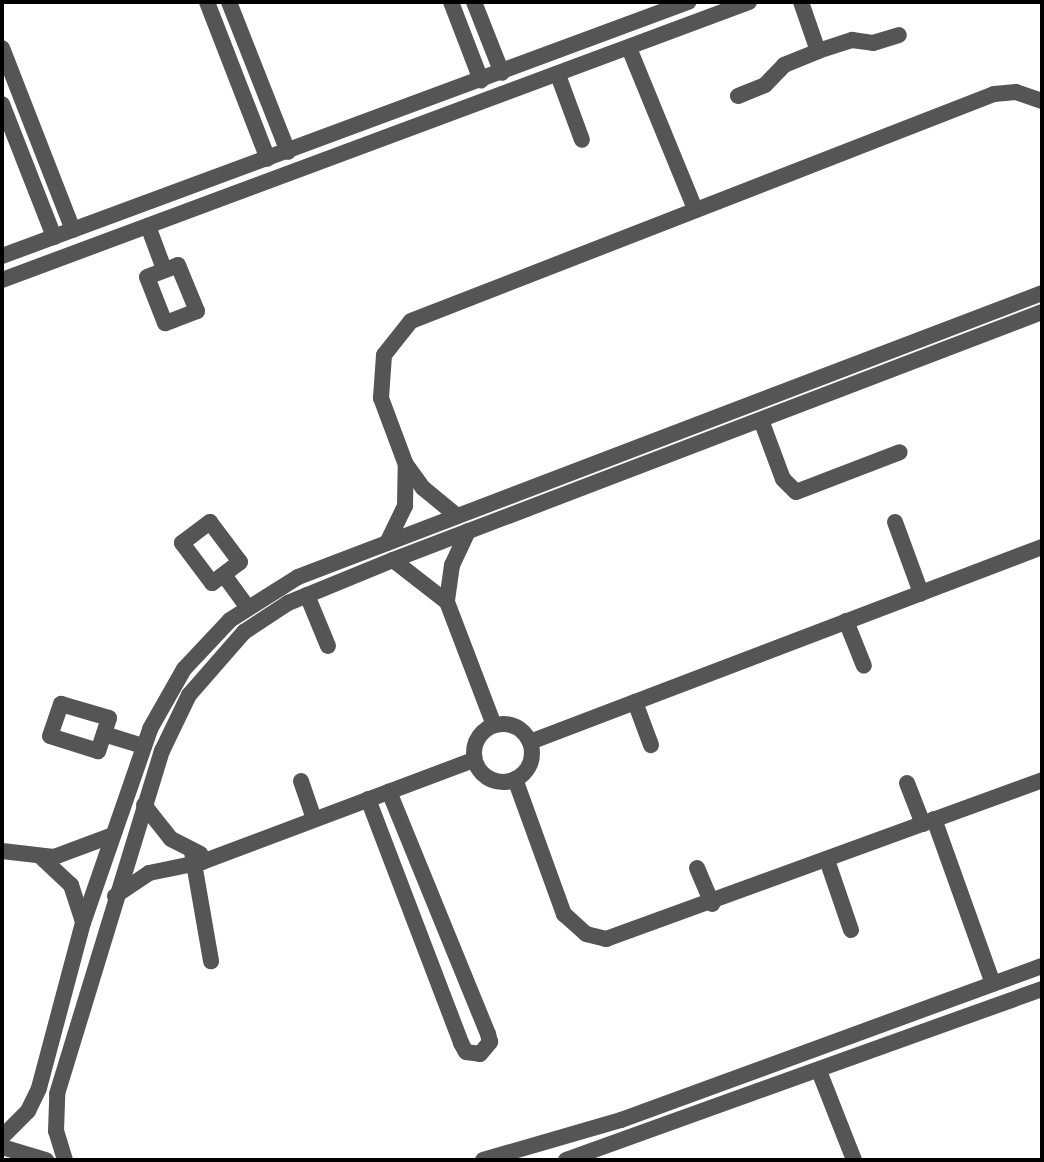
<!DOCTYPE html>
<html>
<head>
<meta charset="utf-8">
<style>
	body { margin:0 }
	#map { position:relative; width:1044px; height:1162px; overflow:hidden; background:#fff; font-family:Commissioner,sans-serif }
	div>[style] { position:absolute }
	.minor>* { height:16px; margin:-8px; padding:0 8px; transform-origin:8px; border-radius:8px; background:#555 }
	.minor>.ring { margin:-8px; padding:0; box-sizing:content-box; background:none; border:16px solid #555; border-radius:50% }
	span { translate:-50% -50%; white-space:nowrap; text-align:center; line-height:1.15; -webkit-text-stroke:8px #fff; paint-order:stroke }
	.frame { position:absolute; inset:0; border:4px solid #000; pointer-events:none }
</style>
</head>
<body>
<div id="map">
	<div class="minor">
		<div style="left:207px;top:2px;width:168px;rotate:68.8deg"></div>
		<div style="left:229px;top:2px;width:161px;rotate:68.5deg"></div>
		<div style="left:451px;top:2px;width:84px;rotate:69deg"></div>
		<div style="left:474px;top:2px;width:76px;rotate:68.5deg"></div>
		<div style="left:801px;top:2px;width:52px;rotate:70.9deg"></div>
		<div style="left:2px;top:48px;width:195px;rotate:68.7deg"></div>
		<div style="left:629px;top:48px;width:174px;rotate:67.7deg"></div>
		<div style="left:558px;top:75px;width:69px;rotate:69.7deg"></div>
		<div style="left:738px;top:96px;width:29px;rotate:-22deg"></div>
		<div style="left:765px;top:85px;width:28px;rotate:-46deg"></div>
		<div style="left:784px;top:65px;width:37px;rotate:-22deg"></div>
		<div style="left:818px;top:51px;width:36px;rotate:-18deg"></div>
		<div style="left:852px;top:40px;width:21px;rotate:8deg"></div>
		<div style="left:873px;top:43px;width:27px;rotate:-17deg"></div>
		<div style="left:2px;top:104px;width:143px;rotate:68.6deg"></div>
		<div style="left:148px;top:226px;width:46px;rotate:69.6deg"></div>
		<div style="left:2px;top:256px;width:732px;rotate:-20.32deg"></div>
		<div style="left:178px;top:265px;width:50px;rotate:67.6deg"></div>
		<div style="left:197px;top:311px;width:34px;rotate:159deg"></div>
		<div style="left:165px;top:323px;width:49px;rotate:-111.4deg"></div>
		<div style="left:147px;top:277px;width:33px;rotate:-21deg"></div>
		<div style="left:2px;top:280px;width:797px;rotate:-20.41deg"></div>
		<div style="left:761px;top:420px;width:63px;rotate:69.6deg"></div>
		<div style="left:783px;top:479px;width:18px;rotate:45deg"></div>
		<div style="left:796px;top:492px;width:111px;rotate:-21deg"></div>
		<div style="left:457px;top:516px;width:44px;rotate:-140.5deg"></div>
		<div style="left:423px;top:488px;width:29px;rotate:-126deg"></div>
		<div style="left:406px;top:465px;width:72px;rotate:-110.5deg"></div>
		<div style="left:381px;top:398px;width:43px;rotate:-86deg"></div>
		<div style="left:384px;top:355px;width:43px;rotate:-51.5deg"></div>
		<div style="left:411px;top:321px;width:626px;rotate:-21.27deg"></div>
		<div style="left:994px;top:94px;width:22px;rotate:-5deg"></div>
		<div style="left:1016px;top:92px;width:28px;rotate:19deg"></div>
		<div style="left:210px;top:522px;width:50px;rotate:53.1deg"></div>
		<div style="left:240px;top:562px;width:35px;rotate:143deg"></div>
		<div style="left:212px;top:583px;width:50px;rotate:-126.9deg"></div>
		<div style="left:182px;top:543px;width:35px;rotate:-37deg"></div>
		<div style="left:895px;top:522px;width:76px;rotate:69.9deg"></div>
		<div style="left:468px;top:531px;width:38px;rotate:115deg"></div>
		<div style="left:452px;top:565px;width:37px;rotate:98deg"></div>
		<div style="left:447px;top:602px;width:132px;rotate:69.1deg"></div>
		<div style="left:387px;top:543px;width:41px;rotate:-64.1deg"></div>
		<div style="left:405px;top:506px;width:39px;rotate:-89deg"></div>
		<div style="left:393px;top:560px;width:68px;rotate:37.9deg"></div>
		<div style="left:224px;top:575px;width:39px;rotate:54deg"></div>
		<div style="left:307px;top:595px;width:55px;rotate:67.6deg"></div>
		<div style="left:846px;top:621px;width:48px;rotate:68.2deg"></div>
		<div style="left:635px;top:702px;width:46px;rotate:69.6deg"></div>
		<div style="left:61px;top:704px;width:50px;rotate:16.3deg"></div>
		<div style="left:109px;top:718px;width:35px;rotate:108deg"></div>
		<div style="left:98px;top:751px;width:50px;rotate:-162.6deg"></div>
		<div style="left:50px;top:736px;width:34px;rotate:-71deg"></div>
		<div class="ring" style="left:474px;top:724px;width:42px;height:42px"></div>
		<div style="left:104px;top:734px;width:41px;rotate:17.1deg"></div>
		<div style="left:530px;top:742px;width:548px;rotate:-20.85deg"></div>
		<div style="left:515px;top:779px;width:144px;rotate:70.1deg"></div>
		<div style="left:564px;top:914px;width:30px;rotate:42deg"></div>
		<div style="left:586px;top:934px;width:21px;rotate:14deg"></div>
		<div style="left:606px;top:939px;width:464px;rotate:-20deg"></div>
		<div style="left:301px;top:781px;width:40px;rotate:71.1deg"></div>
		<div style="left:907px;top:783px;width:44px;rotate:68.7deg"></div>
		<div style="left:368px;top:799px;width:261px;rotate:69.1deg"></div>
		<div style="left:461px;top:1043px;width:10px;rotate:61deg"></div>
		<div style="left:466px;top:1052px;width:14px;rotate:8deg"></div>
		<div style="left:480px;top:1054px;width:16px;rotate:-50deg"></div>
		<div style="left:490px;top:1042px;width:8px;rotate:-104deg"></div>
		<div style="left:488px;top:1034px;width:262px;rotate:-112.2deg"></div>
		<div style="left:144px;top:805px;width:43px;rotate:51.5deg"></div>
		<div style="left:171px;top:839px;width:33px;rotate:27deg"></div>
		<div style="left:934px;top:819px;width:175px;rotate:70.3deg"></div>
		<div style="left:2px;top:851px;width:52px;rotate:6.6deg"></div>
		<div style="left:54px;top:857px;width:63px;rotate:-20.4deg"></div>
		<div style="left:192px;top:852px;width:111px;rotate:80.1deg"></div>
		<div style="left:42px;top:858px;width:40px;rotate:43deg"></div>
		<div style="left:71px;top:885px;width:38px;rotate:72deg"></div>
		<div style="left:827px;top:860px;width:74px;rotate:71.1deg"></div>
		<div style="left:697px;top:868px;width:39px;rotate:67deg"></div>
		<div style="left:115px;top:896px;width:41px;rotate:-34.1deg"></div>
		<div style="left:149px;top:873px;width:54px;rotate:-11.7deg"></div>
		<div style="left:202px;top:862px;width:290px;rotate:-20.6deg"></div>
		<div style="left:819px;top:1071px;width:96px;rotate:68.5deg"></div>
		<div style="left:2px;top:1137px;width:37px;rotate:-45deg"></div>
		<div style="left:28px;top:1111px;width:25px;rotate:-64deg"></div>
		<div style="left:39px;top:1088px;width:171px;rotate:-75.1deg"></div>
		<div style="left:83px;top:923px;width:205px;rotate:-70.9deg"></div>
		<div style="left:150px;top:729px;width:69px;rotate:-60.5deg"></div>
		<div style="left:184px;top:669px;width:67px;rotate:-46.8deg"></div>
		<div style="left:230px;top:620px;width:80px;rotate:-32.3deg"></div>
		<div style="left:298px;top:577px;width:796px;rotate:-20.89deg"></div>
		<div style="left:2px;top:1147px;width:46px;rotate:16.5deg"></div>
		<div style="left:65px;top:1160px;width:30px;rotate:-107deg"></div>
		<div style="left:56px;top:1131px;width:37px;rotate:-88deg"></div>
		<div style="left:57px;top:1094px;width:359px;rotate:-73deg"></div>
		<div style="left:162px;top:751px;width:62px;rotate:-64.3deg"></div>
		<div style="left:189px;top:695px;width:84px;rotate:-48.9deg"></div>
		<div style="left:244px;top:632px;width:53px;rotate:-33.4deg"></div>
		<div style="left:288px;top:603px;width:113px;rotate:-22.3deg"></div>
		<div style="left:393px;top:560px;width:695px;rotate:-20.91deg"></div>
		<div style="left:483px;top:1160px;width:144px;rotate:-16.2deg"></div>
		<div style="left:621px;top:1120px;width:448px;rotate:-20.1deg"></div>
		<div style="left:566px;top:1160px;width:506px;rotate:-19.76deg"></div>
	</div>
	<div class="frame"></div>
</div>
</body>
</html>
